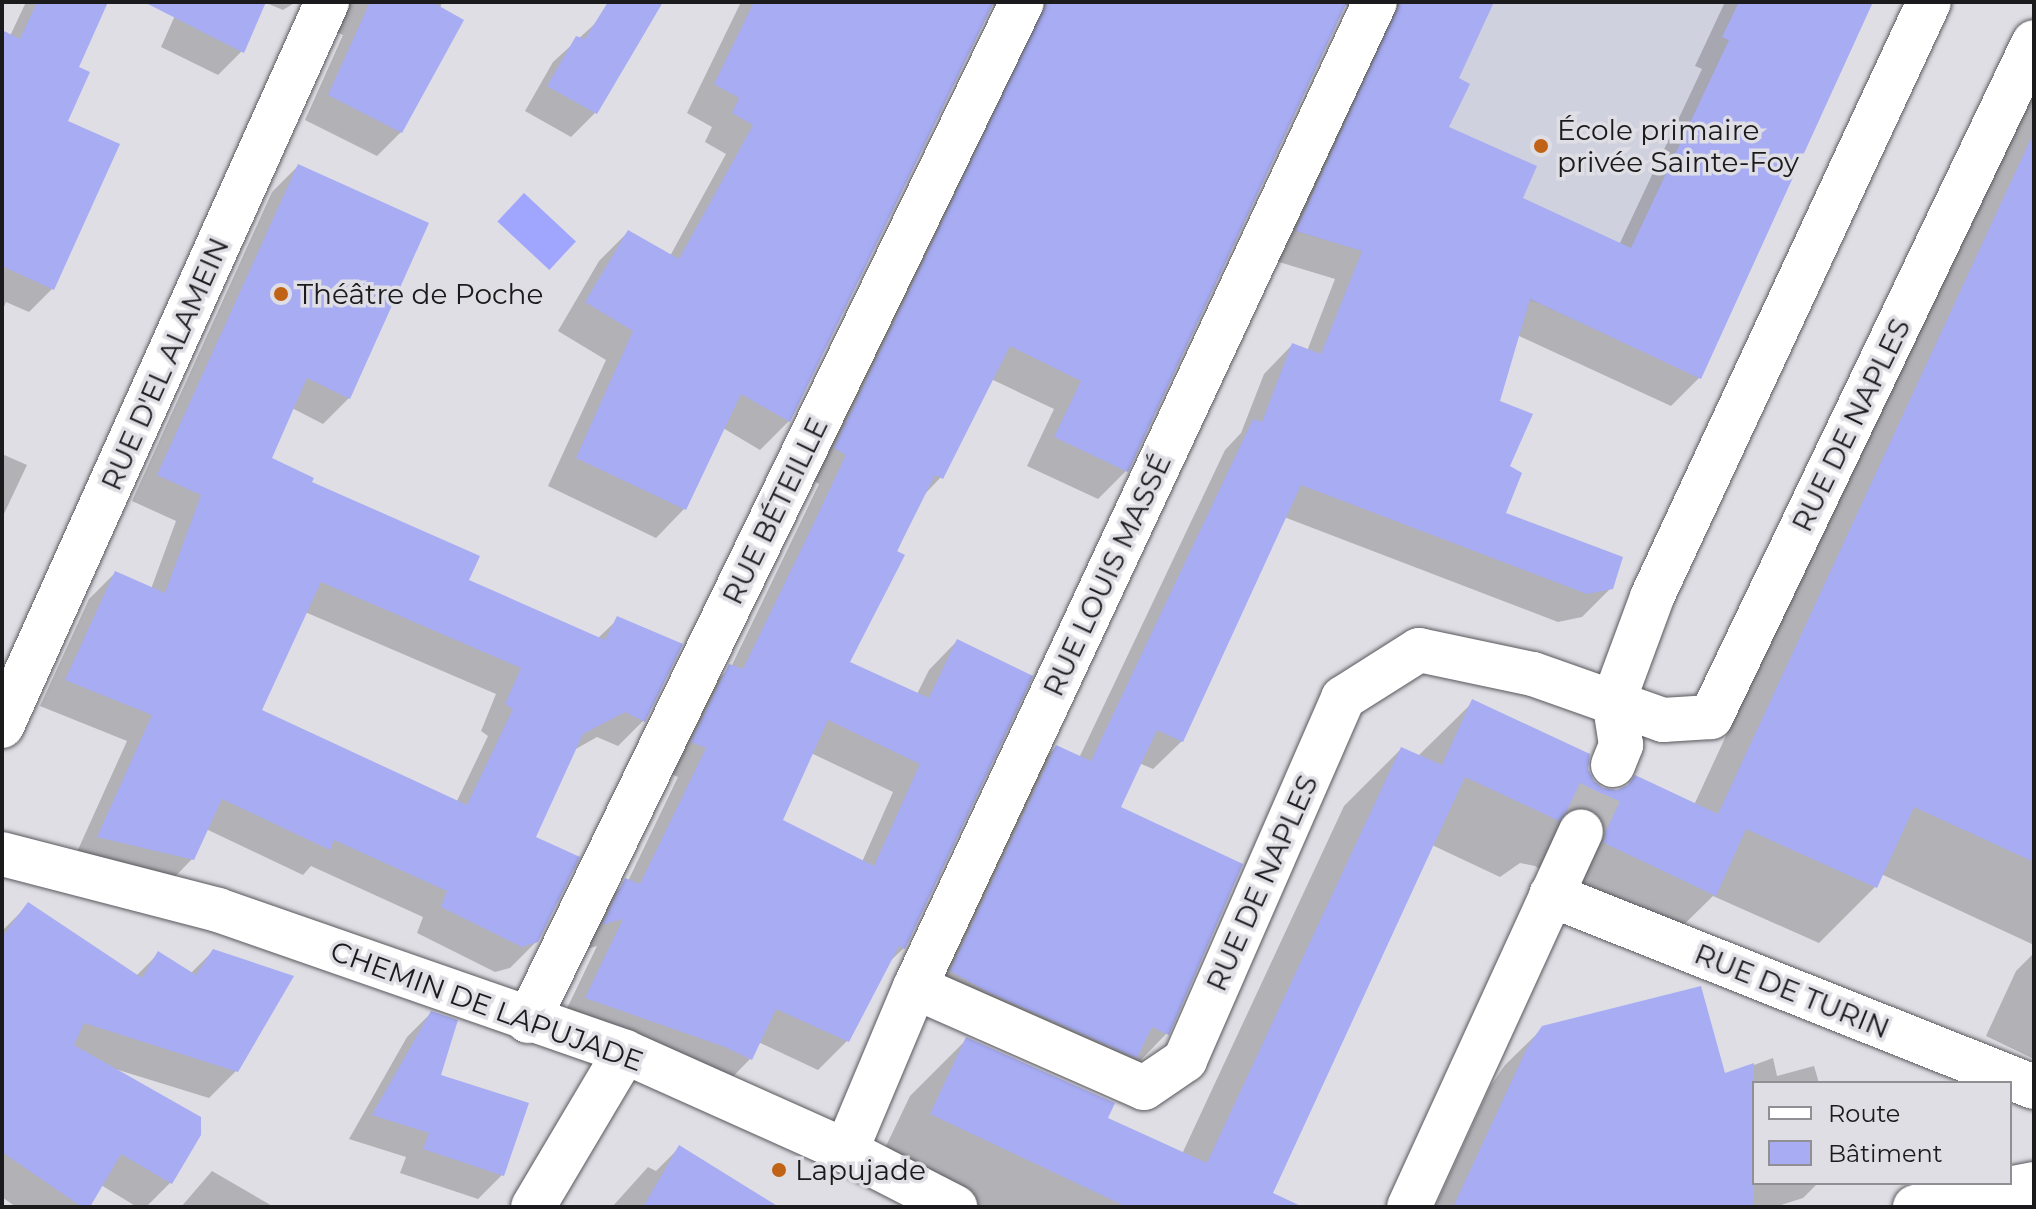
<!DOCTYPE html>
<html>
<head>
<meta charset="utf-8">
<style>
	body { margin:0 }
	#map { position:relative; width:2036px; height:1209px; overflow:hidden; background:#dedee4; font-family:Montserrat,sans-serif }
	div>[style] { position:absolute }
	.built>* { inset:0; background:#d0d1de }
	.water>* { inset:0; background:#a0a5fe; transform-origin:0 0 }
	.shadow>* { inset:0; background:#0003 }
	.building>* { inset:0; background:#a7acf3 }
	.street-tunnel>* { height:44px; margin-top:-22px; transform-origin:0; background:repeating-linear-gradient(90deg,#b7b7bc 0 44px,transparent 0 66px) }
	.roads { filter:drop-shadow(0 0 2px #58585d) drop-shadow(0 0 2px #58585d) }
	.street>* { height:44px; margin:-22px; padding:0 22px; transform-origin:22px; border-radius:22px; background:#fff }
	.dots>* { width:22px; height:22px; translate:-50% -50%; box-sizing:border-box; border:4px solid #dedee4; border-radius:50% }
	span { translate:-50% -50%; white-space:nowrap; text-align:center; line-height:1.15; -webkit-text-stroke:7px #dedee4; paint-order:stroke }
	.poi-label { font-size:28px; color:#1b1b1d }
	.left { translate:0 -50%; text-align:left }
	.street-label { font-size:28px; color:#1b1b1d }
	.frame { position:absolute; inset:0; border:4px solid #1b1b1d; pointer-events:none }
	.legend { position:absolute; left:1752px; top:1081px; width:260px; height:104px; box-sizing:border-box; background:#dedee4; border:2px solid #909094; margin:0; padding:10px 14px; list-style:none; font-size:24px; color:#1b1b1d }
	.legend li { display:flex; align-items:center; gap:16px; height:40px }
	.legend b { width:40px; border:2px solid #909094 }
</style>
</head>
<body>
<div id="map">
	<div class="built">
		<div style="clip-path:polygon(1398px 2px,1818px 2px,1653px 356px,1538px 303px,1292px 230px)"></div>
	</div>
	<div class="water">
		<div style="left:524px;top:193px;width:71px;height:39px;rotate:43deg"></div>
	</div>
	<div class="shadow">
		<div style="clip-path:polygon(26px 2px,106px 2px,76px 68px,65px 122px,53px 288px,29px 312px,6px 302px,2px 311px,2px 33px,10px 36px)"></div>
		<div style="clip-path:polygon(181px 2px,296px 2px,283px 10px,264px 2px,242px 51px,218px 75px,161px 47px)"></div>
		<div style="clip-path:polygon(307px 2px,442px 2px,401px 132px,377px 156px,305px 120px,343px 35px,328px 28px)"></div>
		<div style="clip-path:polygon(evenodd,741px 2px,1492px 2px,1456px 79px,1447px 128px,1521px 199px,1619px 245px,1702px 69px,1695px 66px,1725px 2px,1871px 2px,1700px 377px,1671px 406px,1517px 335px,1497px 402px,1508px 467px,1503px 514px,1611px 588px,1582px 617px,1558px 622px,1284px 517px,1182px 741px,1153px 769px,1139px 763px,1118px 808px,1167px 1033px,1139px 1062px,923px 1000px,1028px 776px,1056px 747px,1079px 758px,1225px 450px,1241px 433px,1264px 374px,1292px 345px,1307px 351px,1335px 279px,1269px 259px,1356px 7px,1344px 5px,1126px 471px,1098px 499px,1027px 466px,1054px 409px,991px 379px,941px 477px,921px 498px,847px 663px,917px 694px,929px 670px,957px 641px,904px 948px,887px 964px,847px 1041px,818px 1070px,758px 1042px,750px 1059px,722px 1088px,558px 1027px,597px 946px,576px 952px,597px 909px,628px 881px,678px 777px,664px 771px,701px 695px,731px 667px,819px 484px,807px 477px,1003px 7px,990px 5px,789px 421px,760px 450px,723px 428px,684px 509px,656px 538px,548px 486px,606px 360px,558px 331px,599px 261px,628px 232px,670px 256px,726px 154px,705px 142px,712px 127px,687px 113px,741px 2px,811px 753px,893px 792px,862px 862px,781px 821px,811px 753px)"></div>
		<div style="clip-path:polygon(599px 20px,637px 42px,595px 113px,571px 137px,525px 111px,553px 62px)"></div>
		<div style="clip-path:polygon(2034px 70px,2034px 945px,1881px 874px,1875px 887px,1819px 943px,1713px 896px,1657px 951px,1535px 866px,1520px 863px,1500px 877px,1432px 845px,1270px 1196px,1279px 1207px,951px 1207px,874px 1171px,910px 1096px,967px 1039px,1106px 1119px,1182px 1154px,1344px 806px,1401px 749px,1418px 756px,1473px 702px,1586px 770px,1592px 782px,1602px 790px,1694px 805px)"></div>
		<div style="clip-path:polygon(evenodd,298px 166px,349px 398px,323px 424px,292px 408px,269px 459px,466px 581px,597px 639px,618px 619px,644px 720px,618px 746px,597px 737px,574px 750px,533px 838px,537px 941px,510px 968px,495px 972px,417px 933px,423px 917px,311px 866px,303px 875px,206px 829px,193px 858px,167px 885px,72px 863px,127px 741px,40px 706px,89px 599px,115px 573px,151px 589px,176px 521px,132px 501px,272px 192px,298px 166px,305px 612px,496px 694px,481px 731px,488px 736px,456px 803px,260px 711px,305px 612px)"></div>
		<div style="clip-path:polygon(2px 454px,27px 465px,2px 518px)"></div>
		<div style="clip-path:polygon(28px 905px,136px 976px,158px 954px,190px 974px,213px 951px,236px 1071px,209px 1098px,115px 1069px,199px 1135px,170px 1183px,146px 1207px,137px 1207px,101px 1185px,88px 1207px,16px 1207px,2px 1197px,2px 931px)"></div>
		<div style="clip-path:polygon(2034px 953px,2034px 1059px,1986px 1036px,2016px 971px)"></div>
		<div style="clip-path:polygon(431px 1013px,439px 1076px,502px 1175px,478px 1199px,400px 1173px,406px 1157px,349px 1139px,407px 1037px)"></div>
		<div style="clip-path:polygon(1543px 1028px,1724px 1076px,1773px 1058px,1777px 1076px,1814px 1066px,1819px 1083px,1754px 1083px,1754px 1183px,1818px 1183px,1803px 1198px,1775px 1207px,1435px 1207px,1490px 1087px,1505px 1065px)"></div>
		<div style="clip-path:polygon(679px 1148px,775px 1207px,612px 1207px,648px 1167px,656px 1171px)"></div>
		<div style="clip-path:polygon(212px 1171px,274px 1207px,181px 1207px)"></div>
	</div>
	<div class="building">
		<div style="clip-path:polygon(37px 2px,108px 2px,79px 67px,90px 72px,68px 121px,120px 144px,54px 290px,2px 266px,2px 30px,20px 39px)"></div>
		<div style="clip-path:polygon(144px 2px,266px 2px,244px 53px)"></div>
		<div style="clip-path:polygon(370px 2px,432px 2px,464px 20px,402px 133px,328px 95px)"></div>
		<div style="clip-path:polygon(608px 2px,663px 2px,597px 114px,547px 86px,576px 36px,585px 39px)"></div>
		<div style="clip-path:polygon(754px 2px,994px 2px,790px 422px,741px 394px,686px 510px,576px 458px,633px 331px,585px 302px,628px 230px,679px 259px,753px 125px,732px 113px,739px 98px,714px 84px)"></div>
		<div style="clip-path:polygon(evenodd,1047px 2px,1347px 2px,1128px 472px,1054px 437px,1081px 381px,1010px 346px,943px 479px,935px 475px,897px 551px,905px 555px,850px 662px,929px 698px,957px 639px,1033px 676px,905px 949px,899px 946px,849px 1042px,776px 1009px,752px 1060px,725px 1047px,585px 998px,623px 919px,602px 925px,625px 878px,640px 884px,706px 748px,691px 742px,729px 664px,743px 669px,811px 529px,846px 455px,834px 448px,1047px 2px,828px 720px,920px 764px,874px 866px,783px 820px,828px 720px)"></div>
		<div style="clip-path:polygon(1400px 2px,1494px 2px,1459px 78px,1470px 84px,1449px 127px,1537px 166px,1523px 198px,1631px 248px,1729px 40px,1722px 37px,1739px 2px,1873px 2px,1701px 379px,1530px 299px,1500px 401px,1533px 414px,1510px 466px,1522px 473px,1506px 513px,1623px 557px,1613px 589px,1587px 594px,1301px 485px,1183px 742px,1157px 730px,1121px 807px,1243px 864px,1169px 1035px,1152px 1027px,1137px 1058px,988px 992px,950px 971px,1056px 745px,1091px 761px,1253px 419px,1262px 422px,1292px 343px,1321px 354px,1362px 251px,1296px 231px)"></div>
		<div style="clip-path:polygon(2034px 132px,2034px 862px,1914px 807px,1877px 888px,1746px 829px,1716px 896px,1604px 843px,1606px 829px,1602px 818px,1592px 810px,1578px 807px,1566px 812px,1559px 821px,1465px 777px,1273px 1193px,1303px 1207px,1127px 1207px,930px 1114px,966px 1037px,1115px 1103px,1108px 1118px,1207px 1163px,1401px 747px,1442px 765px,1472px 699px,1590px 754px,1588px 769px,1594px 781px,1603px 788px,1617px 790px,1628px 785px,1635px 775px,1718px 814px)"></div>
		<div style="clip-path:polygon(evenodd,298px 164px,429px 223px,350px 399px,307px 378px,272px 458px,314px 478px,312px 482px,480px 556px,469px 580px,605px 640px,617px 616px,683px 644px,645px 722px,625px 712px,583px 734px,536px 837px,580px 857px,538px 942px,522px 947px,441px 907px,447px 891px,334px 840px,330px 850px,222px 799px,194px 860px,97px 837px,152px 715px,65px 680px,115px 571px,165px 593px,201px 495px,157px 475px,298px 164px,321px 582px,521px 668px,505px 704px,513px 709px,467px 805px,262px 710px,321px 582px)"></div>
		<div style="clip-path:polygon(28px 902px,142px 978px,158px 951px,196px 975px,213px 949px,294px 976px,238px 1072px,84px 1023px,74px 1045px,201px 1117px,201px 1135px,172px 1184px,121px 1154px,90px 1207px,82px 1207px,2px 1152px,2px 937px)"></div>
		<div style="clip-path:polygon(1701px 986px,1725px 1073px,1754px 1063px,1754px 1207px,1453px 1207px,1527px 1048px,1542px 1026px)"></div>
		<div style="clip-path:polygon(431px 1011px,458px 1020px,441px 1075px,529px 1103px,504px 1176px,423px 1149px,429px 1133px,372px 1115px)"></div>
		<div style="clip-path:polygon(679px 1145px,779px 1207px,643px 1207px)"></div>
	</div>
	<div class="street-tunnel">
		<div style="left:1581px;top:832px;width:74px;rotate:-64.5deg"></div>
	</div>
	<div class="roads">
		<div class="street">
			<div style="left:2px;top:726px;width:794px;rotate:-65.82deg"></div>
			<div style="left:1613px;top:765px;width:22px;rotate:-68deg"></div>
			<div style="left:1621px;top:745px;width:46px;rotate:-98.8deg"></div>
			<div style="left:1614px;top:700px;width:110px;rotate:-69.7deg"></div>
			<div style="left:1652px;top:597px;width:656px;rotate:-65.04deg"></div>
			<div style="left:2px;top:854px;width:223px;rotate:14.5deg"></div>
			<div style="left:218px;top:910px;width:431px;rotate:19.2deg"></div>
			<div style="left:625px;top:1052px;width:242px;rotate:24.1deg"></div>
			<div style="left:846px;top:1151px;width:123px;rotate:27.2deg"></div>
			<div style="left:1551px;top:895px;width:520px;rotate:21.68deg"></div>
			<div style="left:915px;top:987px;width:250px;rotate:23.8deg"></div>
			<div style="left:1144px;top:1088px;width:50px;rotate:-34.3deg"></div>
			<div style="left:1185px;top:1060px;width:395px;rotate:-66.4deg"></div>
			<div style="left:1343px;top:698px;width:90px;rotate:-32.3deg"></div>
			<div style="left:1419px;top:650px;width:116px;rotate:11.9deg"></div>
			<div style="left:1533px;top:674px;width:138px;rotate:19.5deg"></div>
			<div style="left:1663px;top:720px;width:48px;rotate:-3.6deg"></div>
			<div style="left:1711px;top:717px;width:748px;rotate:-64.43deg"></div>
			<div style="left:528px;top:1021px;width:1132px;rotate:-64.14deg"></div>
			<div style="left:846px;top:1151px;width:178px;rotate:-67.2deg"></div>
			<div style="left:915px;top:987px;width:1087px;rotate:-64.97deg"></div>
			<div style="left:533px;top:1207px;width:180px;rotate:-59.3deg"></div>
			<div style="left:1409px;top:1207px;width:413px;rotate:-65.4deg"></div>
			<div style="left:1915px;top:1207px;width:121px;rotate:-10.9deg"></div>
		</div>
	</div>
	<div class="dots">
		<div style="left:1541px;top:146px;background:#c06316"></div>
		<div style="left:281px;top:294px;background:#c06316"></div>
		<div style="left:779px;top:1170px;background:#c06316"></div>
	</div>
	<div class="poi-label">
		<span class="left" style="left:1557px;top:146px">École primaire<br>privée Sainte-Foy</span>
		<span class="left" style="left:297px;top:294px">Théâtre de Poche</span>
		<span class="left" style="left:795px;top:1170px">Lapujade</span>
	</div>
	<div class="street-label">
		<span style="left:165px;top:364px;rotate:-66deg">RUE D'EL ALAMEIN</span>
		<span style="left:1851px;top:425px;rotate:-64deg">RUE DE NAPLES</span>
		<span style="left:775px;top:511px;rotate:-64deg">RUE BÉTEILLE</span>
		<span style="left:1107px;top:575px;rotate:-65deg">RUE LOUIS MASSÉ</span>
		<span style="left:1262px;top:883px;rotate:-66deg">RUE DE NAPLES</span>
		<span style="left:1792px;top:991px;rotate:22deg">RUE DE TURIN</span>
		<span style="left:487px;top:1006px;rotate:20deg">CHEMIN DE LAPUJADE</span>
	</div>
	<div class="frame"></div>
	<ul class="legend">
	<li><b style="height:10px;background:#fff"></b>Route</li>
	<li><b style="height:22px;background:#a7acf3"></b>Bâtiment</li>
	</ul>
</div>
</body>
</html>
